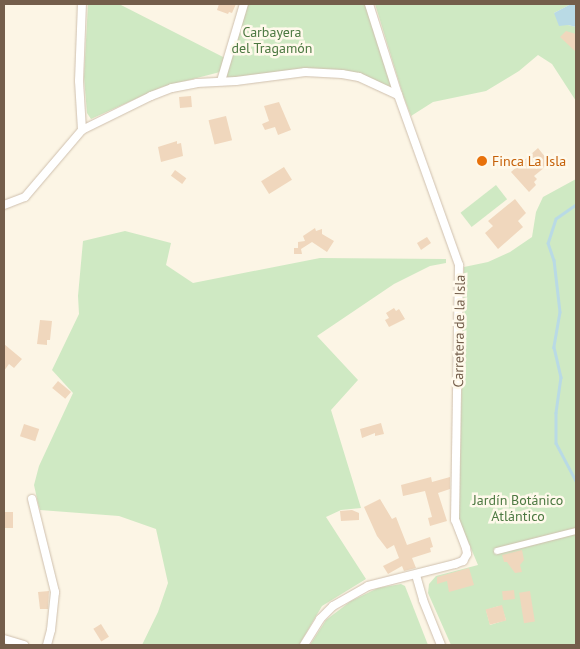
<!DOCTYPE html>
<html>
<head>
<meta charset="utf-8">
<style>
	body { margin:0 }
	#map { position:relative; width:580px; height:649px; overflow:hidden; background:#fcf5e5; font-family:"PT Sans",sans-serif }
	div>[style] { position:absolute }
	.green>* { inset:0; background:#cfe9c3; transform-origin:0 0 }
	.water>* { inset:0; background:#b9dae5 }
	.stream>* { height:2.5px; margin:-1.25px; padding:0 1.25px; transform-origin:1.25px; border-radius:1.25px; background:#b9dae5 }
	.building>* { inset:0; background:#f0d7bd; transform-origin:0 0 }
	.roads { filter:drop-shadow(0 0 1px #cfc0ae) drop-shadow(0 0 1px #cfc0ae) }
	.pedestrian>* { height:6px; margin:-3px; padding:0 3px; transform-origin:3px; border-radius:3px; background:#fff }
	.minor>* { height:8px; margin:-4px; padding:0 4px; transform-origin:4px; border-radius:4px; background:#fff }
	.dots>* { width:14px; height:14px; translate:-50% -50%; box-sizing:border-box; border:2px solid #fff9eb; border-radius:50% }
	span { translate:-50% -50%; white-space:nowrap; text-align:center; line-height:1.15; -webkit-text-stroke:5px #fff9eb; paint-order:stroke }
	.park-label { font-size:14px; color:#4d7942 }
	.food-label { font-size:14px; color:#c56008 }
	.left { translate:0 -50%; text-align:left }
	.street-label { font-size:14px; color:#745e4b }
	.frame { position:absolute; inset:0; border:5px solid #745e4b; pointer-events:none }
</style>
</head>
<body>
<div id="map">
	<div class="green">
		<div style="clip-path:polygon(88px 4px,119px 4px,225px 58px,220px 72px,162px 87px,91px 119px,87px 113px,84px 77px)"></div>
		<div style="clip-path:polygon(244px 4px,369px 4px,398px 95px,359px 77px,305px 72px,221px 81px)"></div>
		<div style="clip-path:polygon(375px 4px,571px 4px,554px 13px,568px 25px,576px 27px,576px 101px,552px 64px,538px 55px,519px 71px,486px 91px,433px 102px,411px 116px,403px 95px)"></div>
		<div style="clip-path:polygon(evenodd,576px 179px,576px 645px,451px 645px,428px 593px,429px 584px,436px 576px,478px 565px,459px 520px,464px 267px,488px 262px,510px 252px,532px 237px,536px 212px,543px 197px,576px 179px,499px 606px,503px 611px,506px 620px,490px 625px,486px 610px,499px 606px)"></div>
		<div style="left:496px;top:185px;width:18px;height:45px;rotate:52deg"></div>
		<div style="clip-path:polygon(125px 231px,171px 243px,166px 265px,193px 283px,320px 258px,446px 259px,446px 263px,430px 266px,394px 284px,317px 336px,358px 380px,331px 410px,361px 508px,341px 510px,326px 517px,366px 579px,322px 606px,299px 645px,142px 645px,158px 612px,168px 583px,156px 529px,119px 516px,40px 510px,38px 503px,34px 485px,39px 466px,73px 393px,52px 370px,79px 314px,78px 296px,83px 241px)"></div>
		<div style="clip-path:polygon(401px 584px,405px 586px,428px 645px,310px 645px,326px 620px,351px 601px,378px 588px)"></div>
	</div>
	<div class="water">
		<div style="clip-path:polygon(571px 4px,576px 4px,576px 27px,568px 25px,559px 26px,554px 13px)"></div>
	</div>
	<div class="stream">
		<div style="left:576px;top:205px;width:24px;rotate:145deg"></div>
		<div style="left:556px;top:219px;width:25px;rotate:108deg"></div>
		<div style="left:548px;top:243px;width:18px;rotate:71deg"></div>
		<div style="left:554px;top:260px;width:52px;rotate:83.4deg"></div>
		<div style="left:560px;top:312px;width:36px;rotate:100deg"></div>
		<div style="left:554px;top:347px;width:31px;rotate:77deg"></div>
		<div style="left:561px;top:377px;width:36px;rotate:98deg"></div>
		<div style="left:556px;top:413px;width:30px;rotate:90deg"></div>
		<div style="left:556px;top:443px;width:43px;rotate:62.2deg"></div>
	</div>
	<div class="building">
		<div style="clip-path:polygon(219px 4px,236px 4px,232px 13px,229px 12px,228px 14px,217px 10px)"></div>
		<div style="clip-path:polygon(566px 31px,576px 34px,576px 52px,560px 37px)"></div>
		<div style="left:191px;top:96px;width:11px;height:12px;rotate:85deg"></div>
		<div style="clip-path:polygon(279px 102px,291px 130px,278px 135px,275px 127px,265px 130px,262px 124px,269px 121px,264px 106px)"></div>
		<div style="left:226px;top:116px;width:25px;height:18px;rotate:76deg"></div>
		<div style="clip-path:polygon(177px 141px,177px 144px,181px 143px,183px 156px,161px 162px,158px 147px)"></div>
		<div style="clip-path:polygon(538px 148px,550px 163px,534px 176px,537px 179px,534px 182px,536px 185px,529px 192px,511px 172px)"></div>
		<div style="left:284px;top:167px;width:15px;height:27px;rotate:58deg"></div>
		<div style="left:175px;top:170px;width:14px;height:7px;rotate:36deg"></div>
		<div style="clip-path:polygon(515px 199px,526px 213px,518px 221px,523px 227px,498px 249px,485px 233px,493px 226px,488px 221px)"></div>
		<div style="clip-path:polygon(315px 228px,316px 231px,322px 229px,322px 234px,334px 241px,327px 252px,312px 242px,301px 249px,302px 254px,294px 254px,294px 248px,298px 248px,298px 242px,305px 241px,303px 236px)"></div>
		<div style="clip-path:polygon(427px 237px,431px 243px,421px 250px,417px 243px)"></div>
		<div style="clip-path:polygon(394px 308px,396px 311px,399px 309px,405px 319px,389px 327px,385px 320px,389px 318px,386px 313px)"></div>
		<div style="clip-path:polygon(40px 320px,52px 321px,50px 340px,47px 340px,47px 345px,37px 344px)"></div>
		<div style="clip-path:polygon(4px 344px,22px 359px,14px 368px,9px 364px,4px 371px)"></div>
		<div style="left:58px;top:381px;width:17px;height:9px;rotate:40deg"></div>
		<div style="clip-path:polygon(381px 423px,384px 434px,375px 436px,375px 433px,362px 438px,360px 429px)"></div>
		<div style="left:24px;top:424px;width:16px;height:13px;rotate:18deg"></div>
		<div style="clip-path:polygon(431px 477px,432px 482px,450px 477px,450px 489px,438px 493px,447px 521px,430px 526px,428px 518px,432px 517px,425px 491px,403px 496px,401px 485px)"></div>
		<div style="clip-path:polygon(380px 499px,392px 519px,396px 517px,407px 545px,430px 537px,433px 547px,430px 548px,431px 552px,412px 558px,416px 568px,404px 571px,402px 566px,388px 574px,383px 566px,399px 558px,394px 545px,387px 549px,377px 536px,364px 507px)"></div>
		<div style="clip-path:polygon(352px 510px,359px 513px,359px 520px,341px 521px,340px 511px)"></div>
		<div style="left:13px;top:512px;width:16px;height:9px;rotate:90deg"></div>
		<div style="clip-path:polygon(522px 550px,524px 560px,520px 565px,522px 572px,515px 573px,507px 562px,504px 562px,502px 555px)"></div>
		<div style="clip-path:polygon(469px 568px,474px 585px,449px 592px,447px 581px,437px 584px,437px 577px)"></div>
		<div style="left:514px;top:590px;width:9px;height:12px;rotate:84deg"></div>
		<div style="clip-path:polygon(49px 591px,48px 609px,40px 609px,38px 592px)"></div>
		<div style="left:530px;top:591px;width:31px;height:11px;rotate:81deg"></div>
		<div style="left:502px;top:605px;width:16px;height:17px;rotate:75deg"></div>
		<div style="left:101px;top:624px;width:15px;height:9px;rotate:58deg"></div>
	</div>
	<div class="roads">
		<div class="pedestrian">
			<div style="left:497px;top:551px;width:81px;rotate:-14.2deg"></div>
		</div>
		<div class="minor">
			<div style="left:221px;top:81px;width:80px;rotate:-73.4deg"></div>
			<div style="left:82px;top:130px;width:49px;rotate:-93.5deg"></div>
			<div style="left:79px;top:81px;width:77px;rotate:-87.8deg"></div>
			<div style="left:4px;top:205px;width:22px;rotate:-21deg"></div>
			<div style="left:25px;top:197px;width:88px;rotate:-49.6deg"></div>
			<div style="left:82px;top:130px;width:77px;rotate:-26.2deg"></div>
			<div style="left:151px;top:96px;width:22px;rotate:-21deg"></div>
			<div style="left:172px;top:88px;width:25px;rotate:-11deg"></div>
			<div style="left:197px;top:83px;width:39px;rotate:-3deg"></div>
			<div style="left:236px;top:81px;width:70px;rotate:-7.4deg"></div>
			<div style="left:305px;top:72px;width:37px;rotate:3deg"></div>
			<div style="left:342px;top:74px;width:17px;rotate:10deg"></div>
			<div style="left:359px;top:77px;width:43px;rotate:24.8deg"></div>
			<div style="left:32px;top:499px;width:96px;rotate:76.1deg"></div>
			<div style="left:55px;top:592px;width:38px;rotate:96deg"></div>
			<div style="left:51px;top:630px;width:16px;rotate:105deg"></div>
			<div style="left:416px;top:575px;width:26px;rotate:74deg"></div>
			<div style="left:423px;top:600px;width:48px;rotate:68.2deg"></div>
			<div style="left:4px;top:639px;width:21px;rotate:17deg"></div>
			<div style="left:304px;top:645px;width:31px;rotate:-58deg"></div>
			<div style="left:320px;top:619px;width:18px;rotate:-45deg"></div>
			<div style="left:333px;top:606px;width:40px;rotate:-29.7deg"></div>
			<div style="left:368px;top:586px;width:90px;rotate:-14.2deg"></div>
			<div style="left:455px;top:564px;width:9px;rotate:-21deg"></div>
			<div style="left:463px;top:561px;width:8px;rotate:-60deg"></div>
			<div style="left:467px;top:554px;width:6px;rotate:-99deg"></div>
			<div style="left:466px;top:548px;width:30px;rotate:-111deg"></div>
			<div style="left:455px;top:520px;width:255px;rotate:-89.1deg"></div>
			<div style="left:459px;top:265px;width:181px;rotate:-109.7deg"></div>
			<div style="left:398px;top:95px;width:96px;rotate:-107.7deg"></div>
		</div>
	</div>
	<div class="dots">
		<div style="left:482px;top:161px;background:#e8710a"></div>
	</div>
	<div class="park-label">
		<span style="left:272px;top:40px">Carbayera<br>del Tragamón</span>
		<span style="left:518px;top:508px">Jardín Botánico<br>Atlántico</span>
	</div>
	<div class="food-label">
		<span class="left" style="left:492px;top:161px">Finca La Isla</span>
	</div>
	<div class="street-label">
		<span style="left:459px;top:331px;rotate:-89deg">Carretera de la Isla</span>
	</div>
	<div class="frame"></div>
</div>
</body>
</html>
